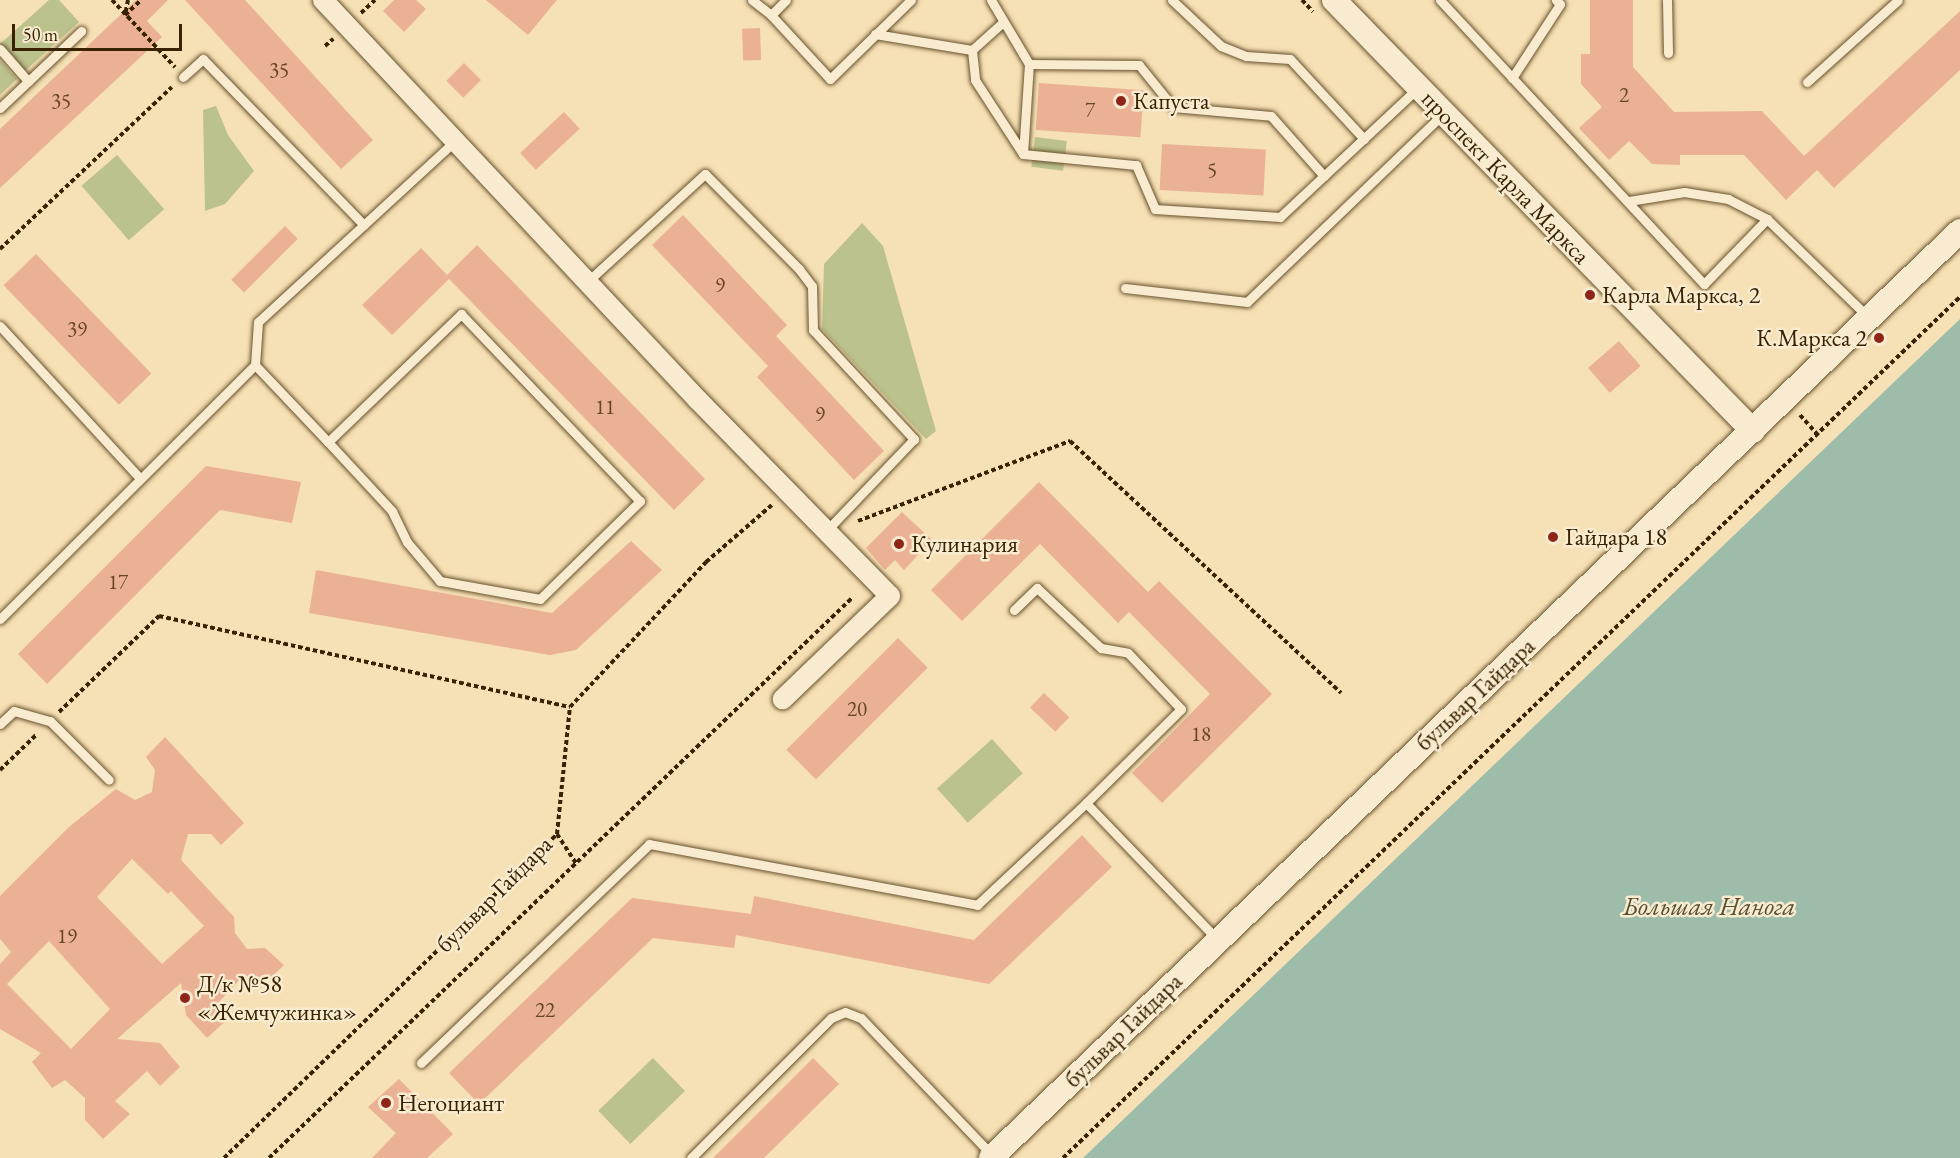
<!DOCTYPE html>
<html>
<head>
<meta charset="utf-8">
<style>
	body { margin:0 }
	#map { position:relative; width:1960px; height:1158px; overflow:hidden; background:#f6e0b5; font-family:"EB Garamond",serif }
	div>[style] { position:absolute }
	.green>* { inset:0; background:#bcc28d; transform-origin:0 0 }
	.water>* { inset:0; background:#9dbdaa }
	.building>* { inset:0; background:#ebb195; transform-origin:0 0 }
	.path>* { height:4px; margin-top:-2px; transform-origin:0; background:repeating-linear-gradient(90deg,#392200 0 4.5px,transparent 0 7.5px) }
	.roads { filter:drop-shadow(0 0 2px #68522d) drop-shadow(0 0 2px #68522d) }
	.service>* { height:9px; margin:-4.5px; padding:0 4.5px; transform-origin:4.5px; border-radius:4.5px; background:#f9ebcf }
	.minor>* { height:20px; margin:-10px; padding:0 10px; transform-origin:10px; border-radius:10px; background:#f9ebcf }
	.tertiary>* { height:24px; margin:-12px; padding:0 12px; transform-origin:12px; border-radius:12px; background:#f9ebcf }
	.dots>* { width:16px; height:16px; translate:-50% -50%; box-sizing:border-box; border:3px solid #f9ebcf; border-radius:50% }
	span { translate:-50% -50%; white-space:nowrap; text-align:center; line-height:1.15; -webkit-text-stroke:5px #f9ebcf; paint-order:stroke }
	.number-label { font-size:21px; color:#664625 }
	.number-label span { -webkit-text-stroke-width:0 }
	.poi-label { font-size:24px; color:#392200 }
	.left { translate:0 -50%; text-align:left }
	.right { translate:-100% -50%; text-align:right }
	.street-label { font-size:24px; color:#392200 }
	.water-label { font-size:26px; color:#575033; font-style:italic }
	.scale { position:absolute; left:12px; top:24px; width:170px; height:27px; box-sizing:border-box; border:3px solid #392200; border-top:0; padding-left:8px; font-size:18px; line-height:21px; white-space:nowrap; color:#392200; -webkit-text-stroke:4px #f9ebcf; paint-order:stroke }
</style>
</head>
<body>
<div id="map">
	<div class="green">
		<div style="clip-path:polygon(49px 0,59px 0,79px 22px,25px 71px,0 44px)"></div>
		<div style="clip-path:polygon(0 60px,17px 79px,0 95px)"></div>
		<div style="clip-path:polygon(216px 106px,228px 135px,254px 171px,225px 204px,205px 211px,203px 110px)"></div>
		<div style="left:1035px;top:137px;width:32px;height:30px;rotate:7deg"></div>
		<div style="left:117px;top:155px;width:72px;height:47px;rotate:49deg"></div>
		<div style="clip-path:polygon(862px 223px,883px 246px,936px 431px,926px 439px,822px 329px,824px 264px)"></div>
		<div style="left:992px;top:739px;width:46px;height:74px;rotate:48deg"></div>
		<div style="left:653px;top:1058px;width:46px;height:76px;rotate:46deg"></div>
	</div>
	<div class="water">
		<div style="clip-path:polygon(1960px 319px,1960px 1158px,1083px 1158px)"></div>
	</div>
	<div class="building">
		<div style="clip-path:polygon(136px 0,168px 0,147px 21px,162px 37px,0 188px,0 129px)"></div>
		<div style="clip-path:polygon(185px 0,245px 0,373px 140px,341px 169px)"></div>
		<div style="clip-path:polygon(394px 0,416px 0,426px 9px,404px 32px,383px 11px)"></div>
		<div style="clip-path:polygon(486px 0,557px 0,528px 35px)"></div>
		<div style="clip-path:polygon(1590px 0,1633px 0,1633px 67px,1674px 112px,1762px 111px,1804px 156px,1960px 11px,1960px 70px,1834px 188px,1817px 170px,1786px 200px,1744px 155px,1680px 155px,1680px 165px,1652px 164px,1629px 141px,1609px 160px,1579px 128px,1602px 107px,1581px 84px,1581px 54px,1590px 54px)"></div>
		<div style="left:760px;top:28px;width:32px;height:18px;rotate:88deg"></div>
		<div style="left:464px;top:63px;width:24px;height:25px;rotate:45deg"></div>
		<div style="left:1039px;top:83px;width:105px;height:47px;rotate:4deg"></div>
		<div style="left:564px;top:112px;width:23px;height:60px;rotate:47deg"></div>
		<div style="left:1162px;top:144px;width:104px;height:46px;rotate:3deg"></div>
		<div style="clip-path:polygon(683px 215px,787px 325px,776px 336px,884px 451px,854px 480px,757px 377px,768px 366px,652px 245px)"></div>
		<div style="left:285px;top:226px;width:18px;height:76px;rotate:45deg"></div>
		<div style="clip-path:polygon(477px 245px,705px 479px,674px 510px,449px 279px,392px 335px,362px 305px,421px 248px,447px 275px)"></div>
		<div style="left:36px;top:254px;width:166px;height:45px;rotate:46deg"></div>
		<div style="left:1619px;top:341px;width:33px;height:41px;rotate:49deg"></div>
		<div style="clip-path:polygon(206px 466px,301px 482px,292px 523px,220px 510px,47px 684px,18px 654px)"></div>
		<div style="clip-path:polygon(1039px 482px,1148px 592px,1159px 581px,1272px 694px,1162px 803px,1132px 773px,1210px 694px,1129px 612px,1118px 623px,1040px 544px,962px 621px,931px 590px)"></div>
		<div style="clip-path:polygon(902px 512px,932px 540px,904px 570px,895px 560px,885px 570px,866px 548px)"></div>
		<div style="clip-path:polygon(631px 541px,662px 570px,576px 650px,550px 655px,309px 613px,316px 570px,552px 613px)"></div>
		<div style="left:898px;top:638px;width:42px;height:158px;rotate:45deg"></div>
		<div style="left:1044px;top:693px;width:35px;height:20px;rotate:44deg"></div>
		<div style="clip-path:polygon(evenodd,165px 737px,244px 823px,221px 845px,211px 834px,188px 834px,181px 860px,234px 917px,235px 933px,247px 949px,265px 948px,284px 965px,259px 989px,245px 974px,217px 1004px,230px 1017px,207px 1038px,186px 1015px,181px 983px,117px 1039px,160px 1043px,180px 1067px,160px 1086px,147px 1071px,115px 1101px,130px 1114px,103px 1139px,85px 1120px,85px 1098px,65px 1080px,52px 1088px,32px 1062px,41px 1053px,0 1029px,0 964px,11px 952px,0 939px,0 896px,69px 827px,116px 789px,135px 800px,152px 792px,155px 770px,146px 757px,165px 737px,132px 859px,168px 894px,171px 891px,204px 926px,162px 964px,97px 897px,132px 859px,165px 737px,49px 941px,110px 1009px,71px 1049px,7px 984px,49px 941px)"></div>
		<div style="clip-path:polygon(1082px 835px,1112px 867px,989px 984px,736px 935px,734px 948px,653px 938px,479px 1104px,449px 1073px,632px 898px,751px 914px,754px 896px,974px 940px)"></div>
		<div style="clip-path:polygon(813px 1058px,839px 1084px,764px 1158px,713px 1158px)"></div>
		<div style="clip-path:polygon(399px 1079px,453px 1134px,427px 1158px,372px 1158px,396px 1133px,368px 1107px)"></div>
	</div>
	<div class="path">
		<div style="left:112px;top:0;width:92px;rotate:46.8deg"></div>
		<div style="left:128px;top:0;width:15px;rotate:101deg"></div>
		<div style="left:125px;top:15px;width:22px;rotate:-43deg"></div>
		<div style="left:1302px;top:0;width:16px;rotate:47deg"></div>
		<div style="left:361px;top:13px;width:19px;rotate:-43deg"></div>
		<div style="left:325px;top:46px;width:11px;rotate:-41deg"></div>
		<div style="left:0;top:249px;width:236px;rotate:-43.3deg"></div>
		<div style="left:1800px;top:415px;width:28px;rotate:48deg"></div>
		<div style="left:858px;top:521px;width:227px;rotate:-20.7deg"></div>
		<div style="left:1070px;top:441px;width:370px;rotate:42.9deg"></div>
		<div style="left:59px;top:712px;width:139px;rotate:-43.8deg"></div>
		<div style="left:159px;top:616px;width:421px;rotate:12.5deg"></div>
		<div style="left:0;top:770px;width:52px;rotate:-44.2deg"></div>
		<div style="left:557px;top:834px;width:35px;rotate:57deg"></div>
		<div style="left:224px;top:1158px;width:465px;rotate:-44.2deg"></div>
		<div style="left:557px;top:834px;width:128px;rotate:-84.2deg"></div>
		<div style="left:570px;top:707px;width:199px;rotate:-46.8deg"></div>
		<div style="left:706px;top:562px;width:89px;rotate:-40.9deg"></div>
		<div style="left:269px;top:1158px;width:810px;rotate:-43.85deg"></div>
		<div style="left:1063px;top:1158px;width:1243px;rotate:-43.83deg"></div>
	</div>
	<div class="roads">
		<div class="service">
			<div style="left:752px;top:0;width:24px;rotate:38deg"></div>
			<div style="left:771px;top:15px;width:87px;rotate:47.3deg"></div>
			<div style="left:830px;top:79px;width:113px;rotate:-44.3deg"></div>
			<div style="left:991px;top:0;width:74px;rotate:59.3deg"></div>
			<div style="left:1029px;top:64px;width:110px;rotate:0.5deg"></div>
			<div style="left:1139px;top:65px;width:54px;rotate:51deg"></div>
			<div style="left:1173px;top:107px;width:98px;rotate:5.2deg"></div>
			<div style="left:1271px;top:116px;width:80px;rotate:48.5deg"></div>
			<div style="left:1172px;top:0;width:67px;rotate:43.2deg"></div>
			<div style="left:1221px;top:46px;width:27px;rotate:22deg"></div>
			<div style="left:1246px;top:56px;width:44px;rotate:3.9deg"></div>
			<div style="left:1290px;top:59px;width:109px;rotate:47.2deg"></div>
			<div style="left:1440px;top:0;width:388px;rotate:47.1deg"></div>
			<div style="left:1704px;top:284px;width:91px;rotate:-45.9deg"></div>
			<div style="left:1667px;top:0;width:53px;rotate:88.9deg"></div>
			<div style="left:771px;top:15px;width:21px;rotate:-45deg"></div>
			<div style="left:875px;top:34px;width:98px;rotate:9.4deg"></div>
			<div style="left:972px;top:50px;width:40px;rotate:-42deg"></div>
			<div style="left:0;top:49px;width:43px;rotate:48.8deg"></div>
			<div style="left:972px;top:50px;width:30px;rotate:84deg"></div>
			<div style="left:975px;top:80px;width:88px;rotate:57deg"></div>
			<div style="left:1023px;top:154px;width:114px;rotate:5.6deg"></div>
			<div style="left:1136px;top:165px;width:48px;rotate:66.6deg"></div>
			<div style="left:1155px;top:209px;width:125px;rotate:3.7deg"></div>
			<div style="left:1280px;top:217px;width:187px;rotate:-43.1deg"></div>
			<div style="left:183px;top:77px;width:27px;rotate:-42deg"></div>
			<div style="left:203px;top:59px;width:231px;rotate:45.9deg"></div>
			<div style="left:1512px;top:78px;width:88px;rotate:-57deg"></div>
			<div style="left:1560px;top:4px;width:6px;rotate:-135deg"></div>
			<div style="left:1807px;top:82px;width:122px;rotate:-42deg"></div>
			<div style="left:0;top:108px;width:112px;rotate:-43.5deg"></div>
			<div style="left:1023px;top:154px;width:90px;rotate:-86.2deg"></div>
			<div style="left:1629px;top:201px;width:56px;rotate:-9.3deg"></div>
			<div style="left:1684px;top:192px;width:45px;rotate:9deg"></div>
			<div style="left:1728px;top:199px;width:44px;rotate:27.1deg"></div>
			<div style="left:1767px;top:219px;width:141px;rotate:44.1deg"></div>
			<div style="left:587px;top:282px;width:160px;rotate:-42.5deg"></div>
			<div style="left:705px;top:174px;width:134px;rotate:45.3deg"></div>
			<div style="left:799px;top:269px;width:21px;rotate:53deg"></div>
			<div style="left:812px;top:286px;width:44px;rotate:88.7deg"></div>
			<div style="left:813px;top:330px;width:149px;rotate:47.2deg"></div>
			<div style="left:914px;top:439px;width:126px;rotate:133.7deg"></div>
			<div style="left:1125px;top:288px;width:123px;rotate:6.5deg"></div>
			<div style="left:1247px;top:302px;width:270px;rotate:-43.8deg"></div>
			<div style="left:0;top:326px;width:207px;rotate:47.4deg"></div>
			<div style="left:255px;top:365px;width:106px;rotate:46.5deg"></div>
			<div style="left:328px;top:442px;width:185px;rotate:-43.9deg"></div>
			<div style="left:461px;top:314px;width:259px;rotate:46.3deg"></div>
			<div style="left:640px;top:501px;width:140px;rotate:135.6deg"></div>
			<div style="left:540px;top:599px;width:102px;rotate:-169.8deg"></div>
			<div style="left:440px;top:581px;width:51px;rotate:-130.2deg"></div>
			<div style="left:407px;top:542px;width:34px;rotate:-116deg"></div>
			<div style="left:392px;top:511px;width:94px;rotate:-132.8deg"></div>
			<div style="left:1014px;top:610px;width:32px;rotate:-44deg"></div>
			<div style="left:1037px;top:588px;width:88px;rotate:43.2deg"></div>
			<div style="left:1101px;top:648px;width:27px;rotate:10deg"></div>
			<div style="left:1128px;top:653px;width:77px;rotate:46.6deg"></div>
			<div style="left:1181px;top:709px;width:134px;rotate:135.3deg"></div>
			<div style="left:0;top:619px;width:360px;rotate:-44.9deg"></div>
			<div style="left:255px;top:365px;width:43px;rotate:-86deg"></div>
			<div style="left:258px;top:322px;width:266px;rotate:-42.6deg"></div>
			<div style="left:0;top:724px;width:19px;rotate:-43deg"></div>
			<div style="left:14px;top:711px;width:37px;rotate:16deg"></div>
			<div style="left:50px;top:721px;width:83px;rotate:45deg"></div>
			<div style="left:421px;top:1063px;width:316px;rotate:-43.8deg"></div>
			<div style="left:649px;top:844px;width:334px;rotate:10.5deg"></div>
			<div style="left:977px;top:905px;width:149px;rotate:-43.1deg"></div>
			<div style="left:1086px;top:803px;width:189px;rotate:46.1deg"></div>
			<div style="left:691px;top:1158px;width:198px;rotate:-45deg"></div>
			<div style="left:831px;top:1018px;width:15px;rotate:-23deg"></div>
			<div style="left:845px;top:1012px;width:17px;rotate:21deg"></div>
			<div style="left:861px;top:1018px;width:191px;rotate:46.3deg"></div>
		</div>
		<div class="minor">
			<div style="left:323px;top:0;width:548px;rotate:46.85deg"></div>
			<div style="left:698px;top:400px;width:274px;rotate:45.6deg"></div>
			<div style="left:890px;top:596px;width:149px;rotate:136.1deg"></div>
		</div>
		<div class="tertiary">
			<div style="left:1334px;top:0;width:601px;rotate:45.81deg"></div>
			<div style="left:991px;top:1158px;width:1341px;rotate:-43.73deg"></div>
		</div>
	</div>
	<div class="dots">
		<div style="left:1121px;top:101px;background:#8f2418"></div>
		<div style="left:1590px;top:295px;background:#8f2418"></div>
		<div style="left:1879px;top:338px;background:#8f2418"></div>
		<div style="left:1553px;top:537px;background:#8f2418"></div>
		<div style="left:899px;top:544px;background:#8f2418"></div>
		<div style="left:185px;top:998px;background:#8f2418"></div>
		<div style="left:386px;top:1103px;background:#8f2418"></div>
	</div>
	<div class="number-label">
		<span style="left:279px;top:70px">35</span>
		<span style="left:1624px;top:95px">2</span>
		<span style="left:61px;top:101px">35</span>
		<span style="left:1090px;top:110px">7</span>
		<span style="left:1212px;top:170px">5</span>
		<span style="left:720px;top:285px">9</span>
		<span style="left:77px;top:329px">39</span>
		<span style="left:605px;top:407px">11</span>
		<span style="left:820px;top:414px">9</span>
		<span style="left:118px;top:582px">17</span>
		<span style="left:857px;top:709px">20</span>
		<span style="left:1201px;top:734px">18</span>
		<span style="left:67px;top:936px">19</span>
		<span style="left:545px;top:1010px">22</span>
	</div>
	<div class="poi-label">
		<span class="left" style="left:1133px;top:101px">Капуста</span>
		<span class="left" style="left:1602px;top:295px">Карла Маркса, 2</span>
		<span class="right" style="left:1867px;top:338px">К.Маркса 2</span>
		<span class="left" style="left:1565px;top:537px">Гайдара 18</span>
		<span class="left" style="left:911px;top:544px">Кулинария</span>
		<span class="left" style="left:197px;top:998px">Д/к №58<br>«Жемчужинка»</span>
		<span class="left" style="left:398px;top:1103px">Негоциант</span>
	</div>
	<div class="street-label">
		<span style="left:1506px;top:177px;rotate:46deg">проспект Карла Маркса</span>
		<span style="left:1475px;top:694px;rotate:-43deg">бульвар Гайдара</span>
		<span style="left:494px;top:894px;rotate:-45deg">бульвар Гайдара</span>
		<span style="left:1123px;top:1030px;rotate:-44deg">бульвар Гайдара</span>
	</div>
	<div class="water-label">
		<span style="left:1709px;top:907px">Большая Нанога</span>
	</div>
	<div class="scale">50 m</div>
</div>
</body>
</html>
